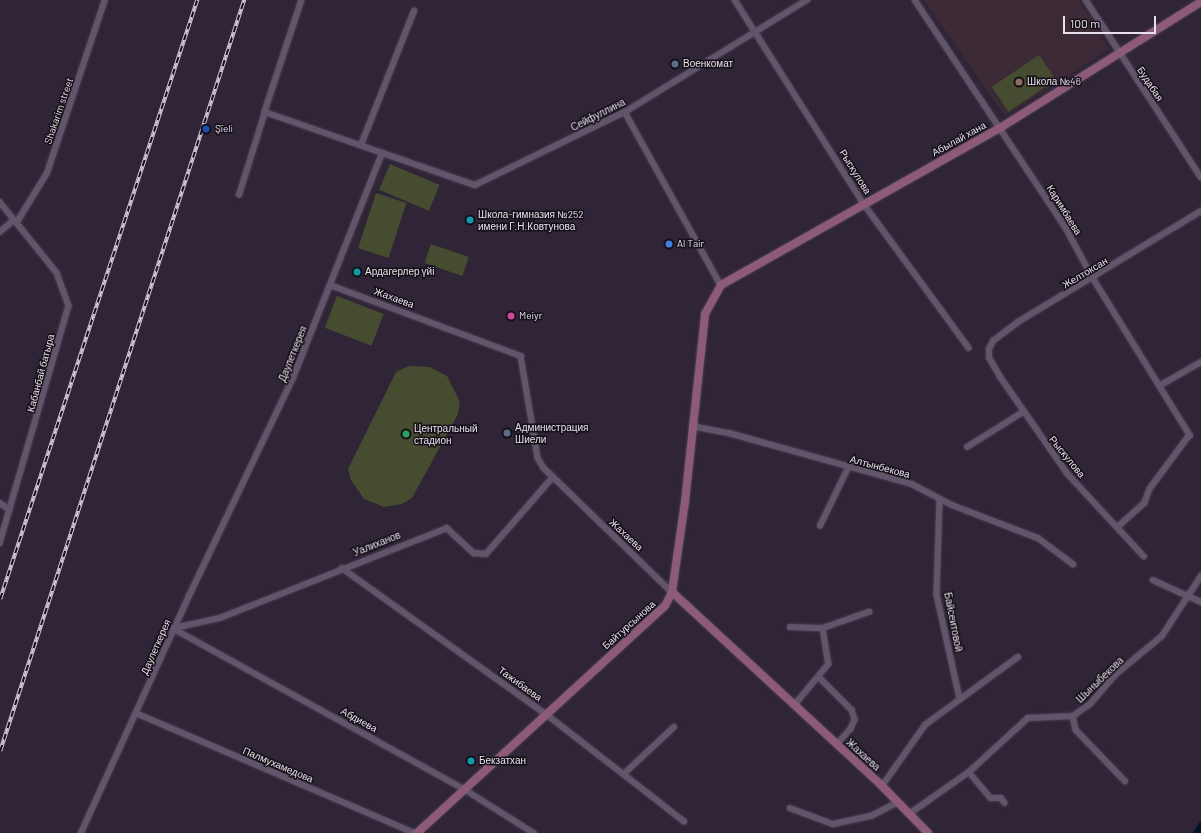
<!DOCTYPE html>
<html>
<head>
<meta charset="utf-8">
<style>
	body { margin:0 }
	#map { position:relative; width:1201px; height:833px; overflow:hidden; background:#302437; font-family:Barlow,sans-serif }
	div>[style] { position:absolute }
	.education>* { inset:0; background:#3c2b36 }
	.green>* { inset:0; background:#454c30; transform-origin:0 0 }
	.canal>* { height:7px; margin:-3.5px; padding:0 3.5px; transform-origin:3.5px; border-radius:3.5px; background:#031326 }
	.roads { filter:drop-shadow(0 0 1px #4a4050) drop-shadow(0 0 1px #4a4050) }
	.street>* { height:5.5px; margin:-2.75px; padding:0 2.75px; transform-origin:2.75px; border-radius:2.75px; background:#62546a }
	.secondary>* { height:8px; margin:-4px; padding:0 4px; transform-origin:4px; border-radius:4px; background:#8d5b78 }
	.rail>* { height:3.5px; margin-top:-1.75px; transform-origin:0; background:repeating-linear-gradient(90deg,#151018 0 6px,#d0c8d6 0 12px); box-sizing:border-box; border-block:1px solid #d0c8d6 }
	.dots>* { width:11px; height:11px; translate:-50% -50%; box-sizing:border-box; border:2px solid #151018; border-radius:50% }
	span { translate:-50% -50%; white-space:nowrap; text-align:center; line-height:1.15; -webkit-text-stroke:3px #151018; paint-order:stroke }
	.poi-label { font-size:10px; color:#e8e0ed }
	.left { translate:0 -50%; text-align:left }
	.street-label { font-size:10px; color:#e8e0ed }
	.scale { position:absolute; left:1063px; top:16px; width:93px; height:18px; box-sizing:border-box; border:2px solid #e8e0ed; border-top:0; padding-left:5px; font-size:12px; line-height:14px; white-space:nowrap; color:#e8e0ed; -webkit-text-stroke:3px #151018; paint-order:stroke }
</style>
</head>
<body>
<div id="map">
	<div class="education">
		<div style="clip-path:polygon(924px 0,1079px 0,1109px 49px,1005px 116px)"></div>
	</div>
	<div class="green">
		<div style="left:1039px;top:55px;width:30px;height:57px;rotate:56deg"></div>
		<div style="left:390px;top:164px;width:54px;height:28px;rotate:23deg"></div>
		<div style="left:376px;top:193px;width:32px;height:58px;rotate:18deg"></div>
		<div style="left:431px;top:244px;width:40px;height:20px;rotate:19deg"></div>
		<div style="left:337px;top:296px;width:50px;height:34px;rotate:21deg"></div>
		<div style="clip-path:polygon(409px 366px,430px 367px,447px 376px,460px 402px,458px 414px,412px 498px,402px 504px,384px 507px,364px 499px,351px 480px,348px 469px,396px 372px)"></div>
	</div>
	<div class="canal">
		<div style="left:1196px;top:833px;width:9px;rotate:-58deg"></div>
	</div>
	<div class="roads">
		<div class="street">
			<div style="left:302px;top:0;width:118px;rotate:108.3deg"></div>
			<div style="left:265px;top:112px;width:222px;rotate:19.2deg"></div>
			<div style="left:475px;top:185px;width:167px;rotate:-26deg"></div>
			<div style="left:625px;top:112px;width:214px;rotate:-31.6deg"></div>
			<div style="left:735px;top:0;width:241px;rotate:57.7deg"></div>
			<div style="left:864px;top:204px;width:178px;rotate:53.9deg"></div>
			<div style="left:915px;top:0;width:273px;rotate:56.5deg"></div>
			<div style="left:1066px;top:228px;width:57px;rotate:61.6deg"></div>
			<div style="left:1093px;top:278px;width:185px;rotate:58.3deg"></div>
			<div style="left:1190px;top:435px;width:67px;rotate:126.5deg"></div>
			<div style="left:1150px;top:489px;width:15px;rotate:110deg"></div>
			<div style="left:1145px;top:503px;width:36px;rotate:138deg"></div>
			<div style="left:1086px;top:0;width:211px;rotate:57deg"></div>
			<div style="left:625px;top:112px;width:198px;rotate:61deg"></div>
			<div style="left:361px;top:145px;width:144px;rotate:-68.4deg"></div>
			<div style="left:239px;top:195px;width:87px;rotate:-72.6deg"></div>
			<div style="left:0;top:202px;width:91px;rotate:51.2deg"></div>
			<div style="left:57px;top:273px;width:35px;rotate:70deg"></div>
			<div style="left:69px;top:306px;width:247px;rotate:106.2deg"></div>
			<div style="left:17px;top:222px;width:57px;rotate:-58.5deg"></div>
			<div style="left:47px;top:173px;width:182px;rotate:-71.5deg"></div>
			<div style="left:0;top:232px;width:18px;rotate:-41deg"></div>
			<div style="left:330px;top:285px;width:204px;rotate:20.4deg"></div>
			<div style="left:521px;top:356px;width:103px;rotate:80.5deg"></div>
			<div style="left:538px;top:458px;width:12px;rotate:59deg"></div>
			<div style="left:544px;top:468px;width:178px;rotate:44.1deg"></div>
			<div style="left:1161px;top:385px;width:46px;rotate:-29.9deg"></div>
			<div style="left:692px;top:426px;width:38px;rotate:11deg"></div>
			<div style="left:729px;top:433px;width:190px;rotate:15.6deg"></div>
			<div style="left:912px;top:484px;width:45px;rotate:27.7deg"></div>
			<div style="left:952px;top:505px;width:92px;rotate:21deg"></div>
			<div style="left:1038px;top:538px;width:44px;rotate:36.6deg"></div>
			<div style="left:967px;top:447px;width:66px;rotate:-32deg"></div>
			<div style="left:940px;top:499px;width:96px;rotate:91.8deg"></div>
			<div style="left:937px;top:595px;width:107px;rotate:77.5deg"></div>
			<div style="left:0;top:503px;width:12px;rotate:35deg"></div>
			<div style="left:820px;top:526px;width:64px;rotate:-64.2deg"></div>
			<div style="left:1144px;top:557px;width:112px;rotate:-132.8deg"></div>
			<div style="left:1068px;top:475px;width:119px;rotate:-124.8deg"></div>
			<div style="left:1000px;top:377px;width:22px;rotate:-120deg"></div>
			<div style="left:989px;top:358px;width:9px;rotate:-90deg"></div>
			<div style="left:989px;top:349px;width:9px;rotate:-63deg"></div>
			<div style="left:993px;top:341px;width:31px;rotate:-37deg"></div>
			<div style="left:1018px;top:322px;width:214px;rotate:-31.2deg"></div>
			<div style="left:342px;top:568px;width:251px;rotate:35.6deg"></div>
			<div style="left:546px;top:714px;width:175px;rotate:37.8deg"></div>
			<div style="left:1153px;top:580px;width:53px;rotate:24.6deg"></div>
			<div style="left:790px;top:627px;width:33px;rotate:2deg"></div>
			<div style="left:823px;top:628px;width:36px;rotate:81deg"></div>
			<div style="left:829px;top:664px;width:53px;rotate:129.7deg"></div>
			<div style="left:174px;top:628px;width:47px;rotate:-12.3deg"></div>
			<div style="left:220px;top:618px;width:244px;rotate:-21.6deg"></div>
			<div style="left:447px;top:528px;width:37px;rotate:43deg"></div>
			<div style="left:474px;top:553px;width:12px;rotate:5deg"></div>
			<div style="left:486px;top:554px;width:101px;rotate:-49deg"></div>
			<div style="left:823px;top:628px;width:49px;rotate:-19.2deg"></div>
			<div style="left:174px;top:629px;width:331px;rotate:28.9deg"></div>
			<div style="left:464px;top:789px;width:83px;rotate:32.2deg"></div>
			<div style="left:819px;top:677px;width:47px;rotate:45deg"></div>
			<div style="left:852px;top:710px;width:10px;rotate:73deg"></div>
			<div style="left:855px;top:720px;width:10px;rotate:114deg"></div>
			<div style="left:851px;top:729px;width:21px;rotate:131deg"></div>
			<div style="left:136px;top:713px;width:303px;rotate:23.3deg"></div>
			<div style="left:1073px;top:716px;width:14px;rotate:78deg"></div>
			<div style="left:1076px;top:730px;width:71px;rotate:46.1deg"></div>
			<div style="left:969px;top:772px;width:34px;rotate:50deg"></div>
			<div style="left:991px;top:798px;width:10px"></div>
			<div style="left:1001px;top:798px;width:6px;rotate:51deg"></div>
			<div style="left:625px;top:773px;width:67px;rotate:-43.2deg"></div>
			<div style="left:882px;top:786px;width:75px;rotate:-54.8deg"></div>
			<div style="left:925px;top:725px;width:115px;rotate:-36.2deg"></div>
			<div style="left:790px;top:808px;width:46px;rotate:20.4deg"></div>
			<div style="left:833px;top:824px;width:39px;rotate:-12deg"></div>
			<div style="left:871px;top:816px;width:28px;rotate:-27deg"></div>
			<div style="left:909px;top:814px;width:73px;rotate:-35deg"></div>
			<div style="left:969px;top:772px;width:80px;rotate:-42.5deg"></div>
			<div style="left:1028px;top:718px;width:45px;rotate:-2.5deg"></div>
			<div style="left:1073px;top:716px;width:21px;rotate:-35deg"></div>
			<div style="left:1090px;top:704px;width:38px;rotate:-49deg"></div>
			<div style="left:1115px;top:675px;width:61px;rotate:-39.7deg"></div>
			<div style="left:1162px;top:636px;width:72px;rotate:-57deg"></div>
			<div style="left:81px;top:833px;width:260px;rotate:-65.5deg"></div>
			<div style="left:189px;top:596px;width:242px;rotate:-64.5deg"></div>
			<div style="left:293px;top:378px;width:242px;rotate:-68.4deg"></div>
		</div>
		<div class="secondary">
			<div style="left:672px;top:592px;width:286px;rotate:42.7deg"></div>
			<div style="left:882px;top:786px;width:66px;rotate:45.6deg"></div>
			<div style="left:417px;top:833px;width:336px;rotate:-42.5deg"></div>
			<div style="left:665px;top:606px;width:16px;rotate:-63deg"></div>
			<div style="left:672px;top:592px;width:91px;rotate:-81.8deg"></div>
			<div style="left:685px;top:502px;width:189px;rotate:-83.9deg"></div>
			<div style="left:705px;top:314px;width:33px;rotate:-61deg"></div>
			<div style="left:721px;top:285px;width:320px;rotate:-29.4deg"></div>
			<div style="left:1000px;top:128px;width:237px;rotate:-32.1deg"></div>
		</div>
	</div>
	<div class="rail">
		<div style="left:0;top:599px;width:631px;rotate:-71.79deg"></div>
		<div style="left:0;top:751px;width:790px;rotate:-72deg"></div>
	</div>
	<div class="dots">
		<div style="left:675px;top:64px;background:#5c6f8a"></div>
		<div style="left:1019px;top:82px;background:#8d6e63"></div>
		<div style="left:206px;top:129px;background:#1a4fb4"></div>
		<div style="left:470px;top:220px;background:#0f9aa8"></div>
		<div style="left:669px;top:244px;background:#3f7fe0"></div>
		<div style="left:357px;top:272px;background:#0f9aa8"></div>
		<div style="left:511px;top:316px;background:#d1479c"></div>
		<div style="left:507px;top:433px;background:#5c6f8a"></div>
		<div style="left:406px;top:434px;background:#2e9e5b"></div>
		<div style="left:471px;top:761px;background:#0f9aa8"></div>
	</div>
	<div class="poi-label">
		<span class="left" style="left:683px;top:64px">Военкомат</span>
		<span class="left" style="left:1027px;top:82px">Школа №46</span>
		<span class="left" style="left:215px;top:129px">Şïeli</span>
		<span class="left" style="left:478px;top:220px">Школа-гимназия №252<br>имени Г.Н.Ковтунова</span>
		<span class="left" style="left:677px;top:244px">Al Tair</span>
		<span class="left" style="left:365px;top:272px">Ардагерлер үйі</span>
		<span class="left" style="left:519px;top:316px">Meiyr</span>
		<span class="left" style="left:515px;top:433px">Администрация<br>Шиели</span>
		<span class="left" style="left:414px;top:434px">Центральный<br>стадион</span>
		<span class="left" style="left:479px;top:761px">Бекзатхан</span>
	</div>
	<div class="street-label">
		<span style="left:1150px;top:84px;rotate:57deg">Будабая</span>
		<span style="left:59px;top:111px;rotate:-71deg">Shakarim street</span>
		<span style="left:598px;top:115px;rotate:-27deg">Сейфуллина</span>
		<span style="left:959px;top:139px;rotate:-29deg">Абылай хана</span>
		<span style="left:855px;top:172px;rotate:58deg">Рыскулова</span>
		<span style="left:1064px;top:210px;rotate:58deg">Каримбаева</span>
		<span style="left:1085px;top:273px;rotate:-31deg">Желтоксан</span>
		<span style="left:394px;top:298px;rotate:20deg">Жахаева</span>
		<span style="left:293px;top:354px;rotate:-68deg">Даулеткерея</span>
		<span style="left:41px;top:373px;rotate:-75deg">Кабанбай батыра</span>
		<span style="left:1067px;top:457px;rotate:51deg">Рыскулова</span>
		<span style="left:880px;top:467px;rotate:15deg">Алтынбекова</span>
		<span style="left:626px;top:535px;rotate:43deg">Жахаева</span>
		<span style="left:377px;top:544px;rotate:-22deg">Уалиханов</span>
		<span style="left:953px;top:622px;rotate:79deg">Байсеитовой</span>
		<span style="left:629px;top:625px;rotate:-42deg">Байтурсынова</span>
		<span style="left:156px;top:647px;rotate:-66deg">Даулеткерея</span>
		<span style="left:1100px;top:680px;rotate:-44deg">Шыныбекова</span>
		<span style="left:520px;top:684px;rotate:36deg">Тажибаева</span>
		<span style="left:359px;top:720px;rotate:29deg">Абдиева</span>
		<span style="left:863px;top:755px;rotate:42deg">Жахаева</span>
		<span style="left:278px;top:765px;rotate:23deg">Палмухамедова</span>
	</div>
	<div class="scale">100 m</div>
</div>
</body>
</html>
